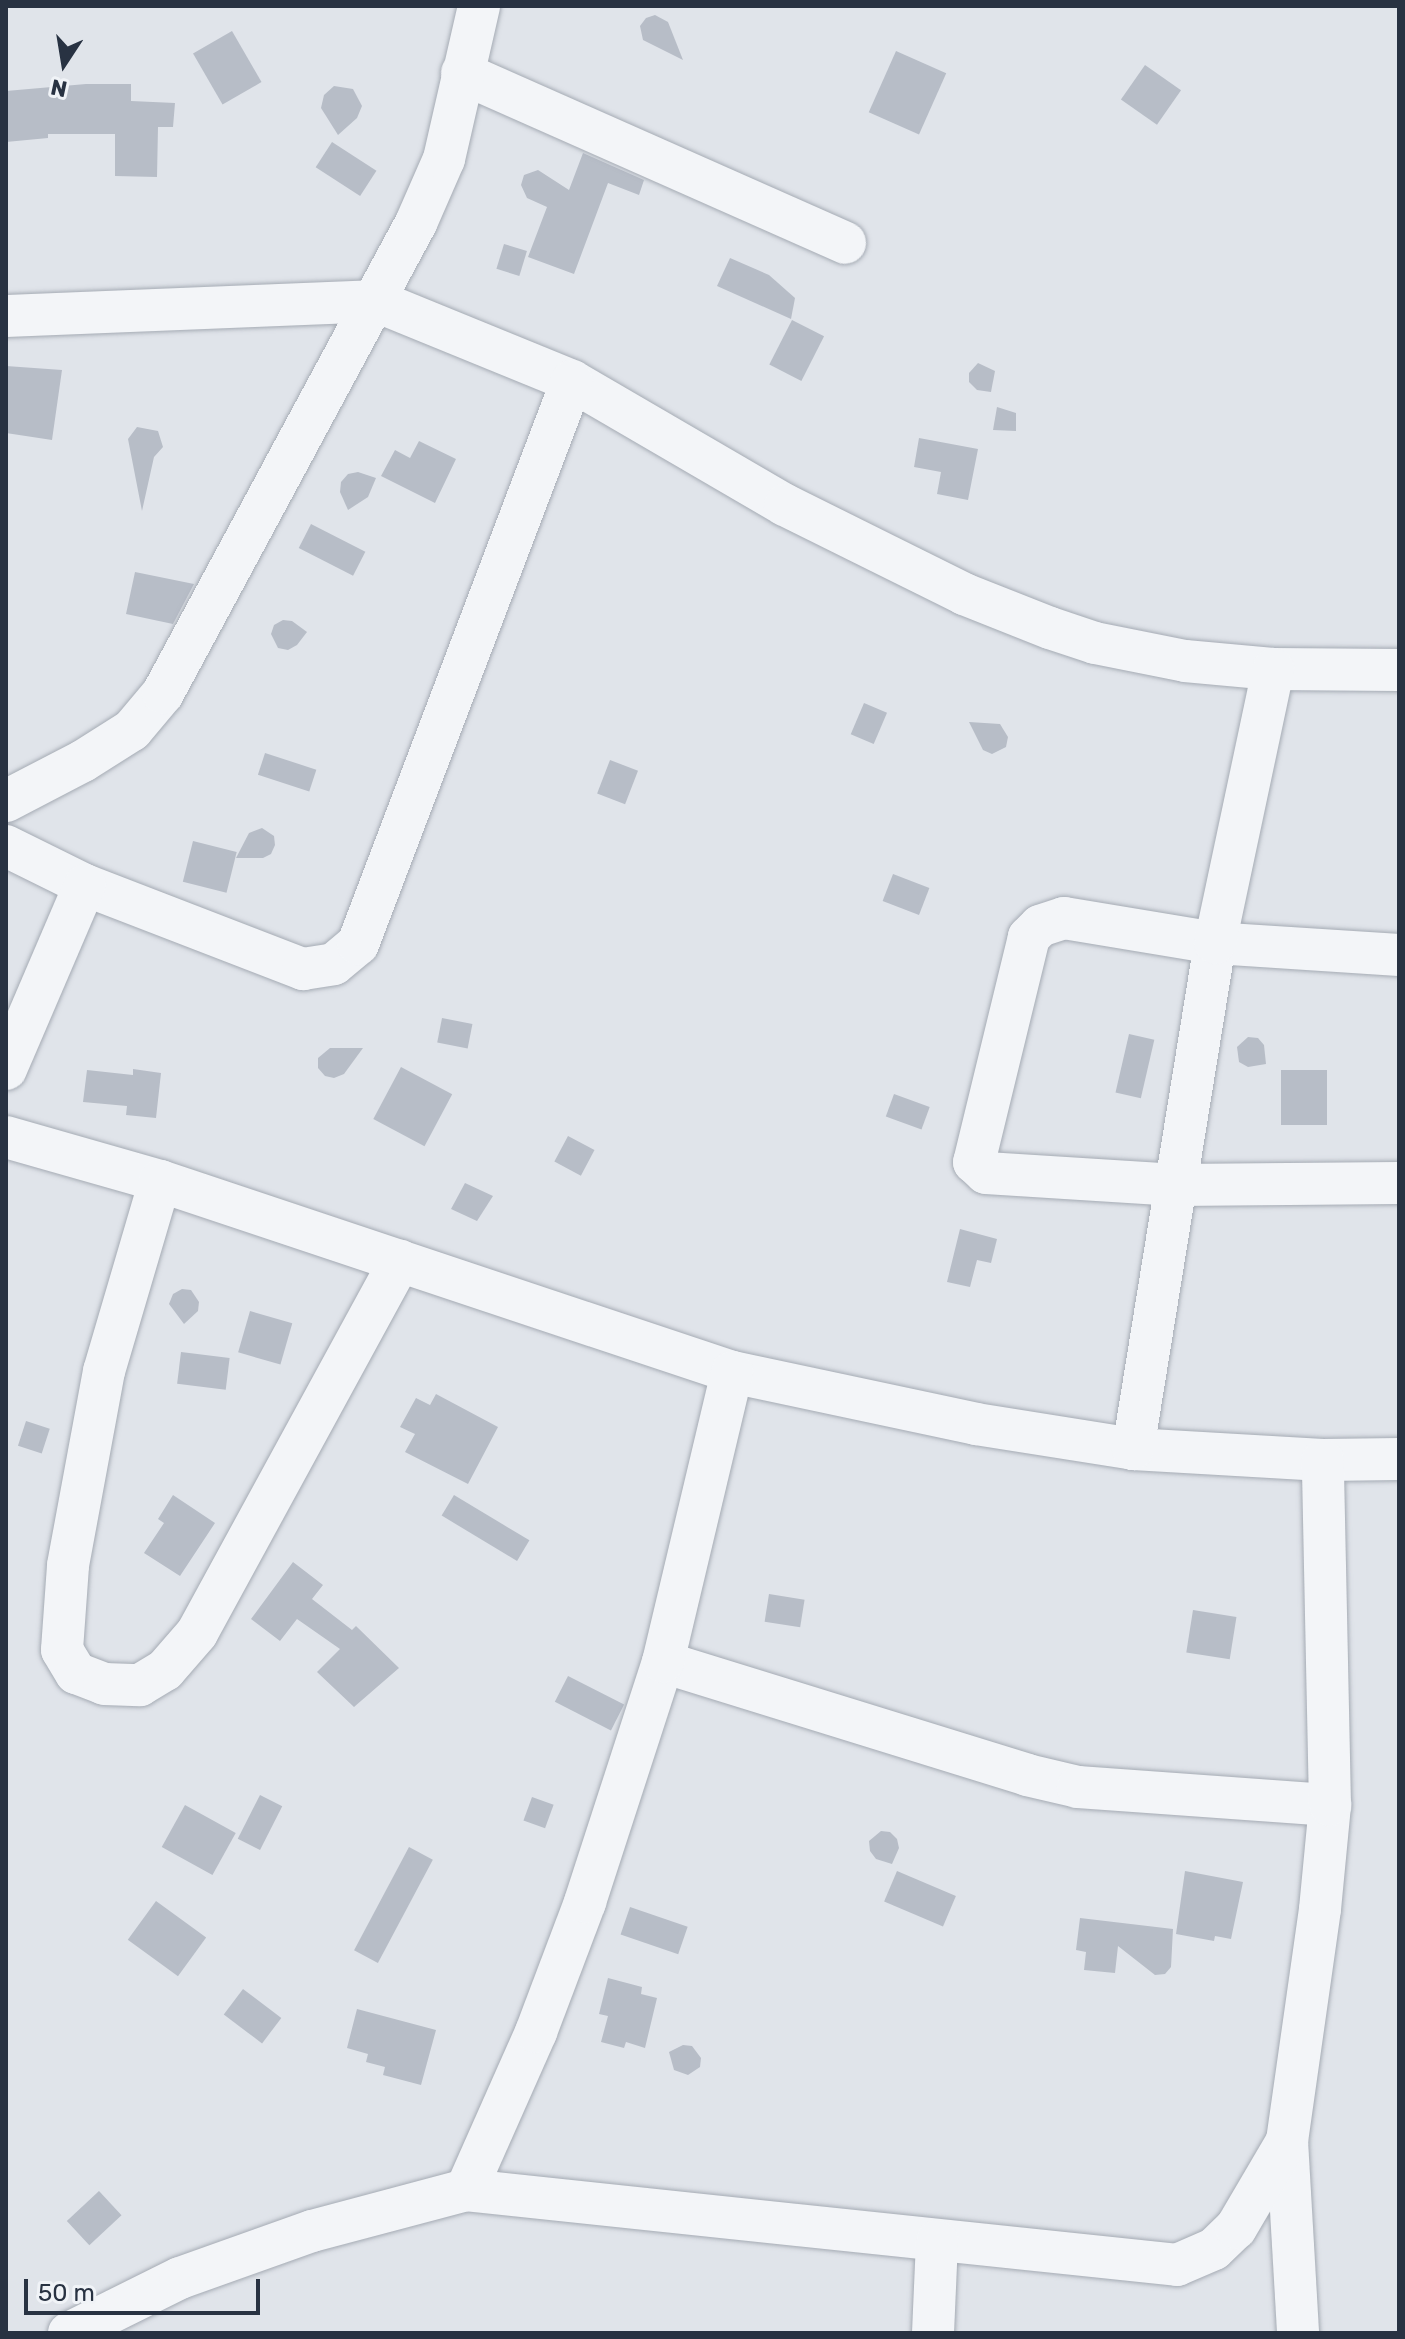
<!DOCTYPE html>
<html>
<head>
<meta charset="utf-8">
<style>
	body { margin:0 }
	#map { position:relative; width:1405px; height:2339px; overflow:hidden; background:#e0e4ea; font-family:Rubik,sans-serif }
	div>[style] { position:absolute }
	.building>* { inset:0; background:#b7bdc7; transform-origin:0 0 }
	.roads { filter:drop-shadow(0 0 2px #a5abb4) drop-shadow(0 0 2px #a5abb4) }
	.minor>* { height:42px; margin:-21px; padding:0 21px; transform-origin:21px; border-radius:21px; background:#f3f5f8 }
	span { translate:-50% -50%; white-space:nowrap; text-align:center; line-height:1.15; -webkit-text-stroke:7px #f0f3f7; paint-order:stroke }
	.frame { position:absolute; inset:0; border:8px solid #283242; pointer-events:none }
	.north { position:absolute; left:24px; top:24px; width:80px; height:80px; -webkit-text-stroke:6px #f0f3f7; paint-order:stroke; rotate:192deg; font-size:22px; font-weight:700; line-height:32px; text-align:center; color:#283242 }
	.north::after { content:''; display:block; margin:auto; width:28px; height:36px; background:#283242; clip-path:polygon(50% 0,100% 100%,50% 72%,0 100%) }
	.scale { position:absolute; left:24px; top:2279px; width:236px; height:36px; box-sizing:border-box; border:4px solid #283242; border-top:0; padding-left:10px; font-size:24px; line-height:28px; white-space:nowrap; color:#283242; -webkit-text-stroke:6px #f0f3f7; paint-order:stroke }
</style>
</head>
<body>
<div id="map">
	<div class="building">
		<div style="clip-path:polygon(655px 15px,668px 22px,683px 60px,643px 40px,640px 26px,646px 18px)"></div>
		<div style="left:232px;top:31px;width:59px;height:45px;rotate:60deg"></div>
		<div style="left:896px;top:51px;width:55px;height:67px;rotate:24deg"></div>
		<div style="left:1145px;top:65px;width:44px;height:42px;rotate:35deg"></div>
		<div style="clip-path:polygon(86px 84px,131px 84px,131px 101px,175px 103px,173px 127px,158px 127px,157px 177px,115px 176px,115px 134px,48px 134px,48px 138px,6px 142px,6px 91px)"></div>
		<div style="clip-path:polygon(334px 86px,353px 89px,362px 106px,357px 118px,338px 135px,321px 108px,324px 95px)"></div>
		<div style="left:332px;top:142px;width:53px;height:30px;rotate:33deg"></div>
		<div style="clip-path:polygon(583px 153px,644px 180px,639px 195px,608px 183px,574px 274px,528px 257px,547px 207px,527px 198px,521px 185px,524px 175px,538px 170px,569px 190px)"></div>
		<div style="left:504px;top:244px;width:24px;height:26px;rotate:17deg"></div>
		<div style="clip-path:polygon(730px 258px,769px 275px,795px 298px,791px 319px,717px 286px)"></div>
		<div style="left:792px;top:320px;width:36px;height:50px;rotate:27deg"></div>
		<div style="clip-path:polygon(978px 363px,995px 371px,991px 392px,977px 390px,969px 382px,969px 373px)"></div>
		<div style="clip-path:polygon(6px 366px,62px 370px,52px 440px,6px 433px)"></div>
		<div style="clip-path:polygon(997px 407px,1016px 413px,1016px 431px,993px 430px)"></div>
		<div style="clip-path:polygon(137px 427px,158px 431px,163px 447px,154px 457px,142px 511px,128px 439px)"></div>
		<div style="clip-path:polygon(919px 438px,978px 449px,968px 500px,937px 494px,941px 472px,914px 467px)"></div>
		<div style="clip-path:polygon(419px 441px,456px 459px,435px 503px,381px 476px,395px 450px,410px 458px)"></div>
		<div style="clip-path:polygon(358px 472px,376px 478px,368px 497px,348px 510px,340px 492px,341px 482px,348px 474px)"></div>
		<div style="left:311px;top:524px;width:61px;height:27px;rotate:27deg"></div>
		<div style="clip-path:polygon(135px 572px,194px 584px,173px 624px,126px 614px)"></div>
		<div style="clip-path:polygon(283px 620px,292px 621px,307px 632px,297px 645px,288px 650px,278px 648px,271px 634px,274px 625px)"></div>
		<div style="left:864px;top:703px;width:25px;height:34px;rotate:23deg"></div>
		<div style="clip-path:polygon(969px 722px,1000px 724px,1008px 737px,1006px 747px,992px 754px,983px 750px)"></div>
		<div style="left:265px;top:753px;width:54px;height:23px;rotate:18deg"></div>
		<div style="left:610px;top:760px;width:30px;height:36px;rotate:21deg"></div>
		<div style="clip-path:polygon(262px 828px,274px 836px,275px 845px,271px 854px,263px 858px,236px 858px,249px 833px)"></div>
		<div style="left:193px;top:841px;width:45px;height:42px;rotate:14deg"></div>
		<div style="left:893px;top:874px;width:39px;height:29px;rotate:21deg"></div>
		<div style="left:442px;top:1018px;width:31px;height:25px;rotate:11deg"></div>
		<div style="left:1129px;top:1034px;width:26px;height:60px;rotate:13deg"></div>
		<div style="clip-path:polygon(1248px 1037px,1258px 1038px,1264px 1045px,1266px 1064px,1248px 1067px,1239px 1062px,1237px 1047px)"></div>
		<div style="clip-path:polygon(330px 1048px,363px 1048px,344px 1074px,334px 1078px,325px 1076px,318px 1068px,318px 1058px)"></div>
		<div style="left:401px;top:1067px;width:58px;height:59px;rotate:28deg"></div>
		<div style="clip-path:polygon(133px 1069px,161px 1073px,156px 1118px,126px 1115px,127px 1106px,83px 1102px,87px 1070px,133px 1075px)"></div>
		<div style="left:1281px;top:1070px;width:46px;height:55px"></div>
		<div style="left:894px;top:1094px;width:38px;height:24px;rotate:20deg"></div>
		<div style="left:568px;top:1136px;width:30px;height:29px;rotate:28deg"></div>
		<div style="clip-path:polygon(465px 1183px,493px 1196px,477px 1221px,451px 1209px)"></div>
		<div style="clip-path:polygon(960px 1229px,997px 1239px,991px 1263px,977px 1260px,970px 1287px,947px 1282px)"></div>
		<div style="clip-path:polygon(182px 1289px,191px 1290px,199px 1302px,198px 1311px,184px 1324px,169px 1304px,173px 1294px)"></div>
		<div style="left:250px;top:1311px;width:44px;height:43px;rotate:16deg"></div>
		<div style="left:181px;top:1352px;width:49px;height:32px;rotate:7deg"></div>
		<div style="clip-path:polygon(436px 1394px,498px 1427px,468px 1484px,405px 1452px,415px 1434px,400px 1427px,416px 1398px,430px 1405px)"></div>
		<div style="left:26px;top:1421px;width:25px;height:26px;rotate:18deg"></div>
		<div style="clip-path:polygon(173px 1495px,215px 1523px,180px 1576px,144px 1553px,164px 1523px,158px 1519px)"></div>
		<div style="left:454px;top:1495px;width:88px;height:24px;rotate:31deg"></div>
		<div style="clip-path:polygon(293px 1562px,323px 1585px,312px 1599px,352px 1630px,356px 1626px,399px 1668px,354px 1707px,317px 1672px,340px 1649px,297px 1619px,280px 1641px,251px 1619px)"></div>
		<div style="left:769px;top:1594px;width:36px;height:28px;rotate:9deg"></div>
		<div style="left:1193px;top:1610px;width:44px;height:43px;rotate:9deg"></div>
		<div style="left:568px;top:1676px;width:63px;height:29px;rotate:27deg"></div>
		<div style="left:260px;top:1795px;width:25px;height:49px;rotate:27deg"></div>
		<div style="left:532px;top:1797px;width:23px;height:25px;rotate:20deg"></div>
		<div style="left:185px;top:1805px;width:58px;height:48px;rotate:29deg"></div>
		<div style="clip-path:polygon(881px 1831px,890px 1832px,897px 1839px,899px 1848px,892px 1864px,876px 1859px,870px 1851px,869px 1841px)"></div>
		<div style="left:409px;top:1847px;width:27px;height:117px;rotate:28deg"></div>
		<div style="left:897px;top:1871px;width:64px;height:33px;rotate:23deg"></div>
		<div style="clip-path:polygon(1185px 1871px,1243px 1882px,1231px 1939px,1215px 1936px,1214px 1941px,1176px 1934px)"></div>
		<div style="left:156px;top:1901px;width:62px;height:48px;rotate:36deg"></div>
		<div style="left:630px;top:1907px;width:61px;height:29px;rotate:19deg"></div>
		<div style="clip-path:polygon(1080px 1918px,1173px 1929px,1171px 1967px,1165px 1974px,1155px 1975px,1118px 1946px,1115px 1973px,1084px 1970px,1086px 1952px,1076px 1950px)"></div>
		<div style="clip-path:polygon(608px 1978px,642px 1987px,641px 1994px,657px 1998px,645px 2048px,626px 2042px,624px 2048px,601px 2042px,608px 2016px,599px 2014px)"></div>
		<div style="left:243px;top:1989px;width:48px;height:32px;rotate:37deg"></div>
		<div style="clip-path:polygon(357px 2009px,436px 2030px,421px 2085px,383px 2075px,385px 2067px,366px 2062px,368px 2054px,347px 2048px)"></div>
		<div style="clip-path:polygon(683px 2045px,692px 2046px,701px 2058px,700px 2067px,688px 2075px,674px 2070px,669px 2052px)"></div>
		<div style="left:99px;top:2191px;width:33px;height:44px;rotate:47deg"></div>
	</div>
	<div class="roads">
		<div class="minor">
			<div style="left:462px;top:73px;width:419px;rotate:23.9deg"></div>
			<div style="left:6px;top:316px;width:370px;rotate:-2.3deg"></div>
			<div style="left:376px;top:301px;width:212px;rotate:22.2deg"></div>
			<div style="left:572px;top:381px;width:246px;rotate:30.2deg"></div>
			<div style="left:785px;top:505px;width:200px;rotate:26.4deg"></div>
			<div style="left:964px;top:594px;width:92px;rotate:21.6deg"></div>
			<div style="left:1050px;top:628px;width:47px;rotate:18.4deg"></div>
			<div style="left:1095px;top:643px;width:92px;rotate:11.3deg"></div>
			<div style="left:1185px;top:661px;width:88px;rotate:5.2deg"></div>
			<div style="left:1273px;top:669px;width:126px;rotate:0.5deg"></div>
			<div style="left:6px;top:801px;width:87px;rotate:-27.5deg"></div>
			<div style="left:83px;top:761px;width:58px;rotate:-32.3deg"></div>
			<div style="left:132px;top:730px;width:48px;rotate:-50deg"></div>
			<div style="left:163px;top:693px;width:534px;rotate:-61.71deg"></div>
			<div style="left:416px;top:223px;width:70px;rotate:-66.4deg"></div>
			<div style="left:444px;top:159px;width:157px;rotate:-77.1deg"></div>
			<div style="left:6px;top:846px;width:88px;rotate:26.3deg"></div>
			<div style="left:85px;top:885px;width:234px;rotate:21.1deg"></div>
			<div style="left:303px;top:969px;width:31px;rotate:-9deg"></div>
			<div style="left:334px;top:964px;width:31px;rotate:-40deg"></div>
			<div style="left:358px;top:944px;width:602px;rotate:-69.19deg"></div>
			<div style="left:1399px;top:955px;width:184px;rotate:-176.3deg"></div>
			<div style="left:1215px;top:943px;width:153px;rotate:-170.6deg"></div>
			<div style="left:1064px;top:918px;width:25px;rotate:162deg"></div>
			<div style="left:1040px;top:926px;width:16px;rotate:135deg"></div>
			<div style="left:1029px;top:937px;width:232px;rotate:103.7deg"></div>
			<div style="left:974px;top:1162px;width:16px;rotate:43deg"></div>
			<div style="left:986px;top:1173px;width:191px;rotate:3.6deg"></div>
			<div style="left:1177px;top:1185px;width:222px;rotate:-0.5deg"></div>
			<div style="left:6px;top:1069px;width:200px;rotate:-66.8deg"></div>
			<div style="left:6px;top:1137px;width:160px;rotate:15.9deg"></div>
			<div style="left:160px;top:1181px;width:603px;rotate:18.46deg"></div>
			<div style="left:732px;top:1372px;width:249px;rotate:12deg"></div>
			<div style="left:976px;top:1424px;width:159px;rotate:9deg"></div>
			<div style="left:1133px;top:1449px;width:190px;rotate:3.3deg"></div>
			<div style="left:1323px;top:1460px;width:76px;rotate:-0.8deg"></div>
			<div style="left:160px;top:1181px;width:198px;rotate:106.4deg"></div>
			<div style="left:104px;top:1371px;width:198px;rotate:100.5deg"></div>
			<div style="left:68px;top:1566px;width:84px;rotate:94.1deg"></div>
			<div style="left:62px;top:1650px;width:27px;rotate:59deg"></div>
			<div style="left:76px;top:1673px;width:30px;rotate:21deg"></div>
			<div style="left:104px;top:1684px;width:36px;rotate:2deg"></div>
			<div style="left:140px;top:1685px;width:29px;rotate:-31deg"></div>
			<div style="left:165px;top:1670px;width:49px;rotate:-49.1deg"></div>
			<div style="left:197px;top:1633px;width:424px;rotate:-61.4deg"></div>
			<div style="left:1133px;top:1449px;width:513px;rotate:-80.79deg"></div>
			<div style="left:1215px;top:943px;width:280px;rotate:-78deg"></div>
			<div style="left:663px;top:1662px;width:381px;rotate:17.2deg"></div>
			<div style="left:1027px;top:1775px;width:52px;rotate:13.2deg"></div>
			<div style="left:1078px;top:1787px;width:253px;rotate:4.1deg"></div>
			<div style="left:1287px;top:2141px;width:192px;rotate:86.7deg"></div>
			<div style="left:466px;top:2190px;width:173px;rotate:-66.1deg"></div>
			<div style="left:536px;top:2032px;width:139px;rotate:-69.3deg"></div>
			<div style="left:585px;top:1902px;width:252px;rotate:-72deg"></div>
			<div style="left:663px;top:1662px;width:298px;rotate:-76.6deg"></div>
			<div style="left:69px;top:2333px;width:124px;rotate:-26.4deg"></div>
			<div style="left:180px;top:2278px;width:140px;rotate:-19.6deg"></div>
			<div style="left:312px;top:2231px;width:159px;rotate:-14.9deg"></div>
			<div style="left:466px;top:2190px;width:715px;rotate:6.02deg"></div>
			<div style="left:1177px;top:2265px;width:40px;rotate:-23.4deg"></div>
			<div style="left:1214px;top:2249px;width:30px;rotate:-44deg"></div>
			<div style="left:1236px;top:2228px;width:101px;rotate:-59.6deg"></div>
			<div style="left:1287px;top:2141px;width:234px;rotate:-81.9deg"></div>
			<div style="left:1320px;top:1909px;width:104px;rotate:-84.5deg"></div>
			<div style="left:1330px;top:1805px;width:345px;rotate:-91.2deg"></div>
			<div style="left:933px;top:2333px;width:92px;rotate:-87.5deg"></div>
		</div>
	</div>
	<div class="frame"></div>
	<div class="north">N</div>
	<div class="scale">50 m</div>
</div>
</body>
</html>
